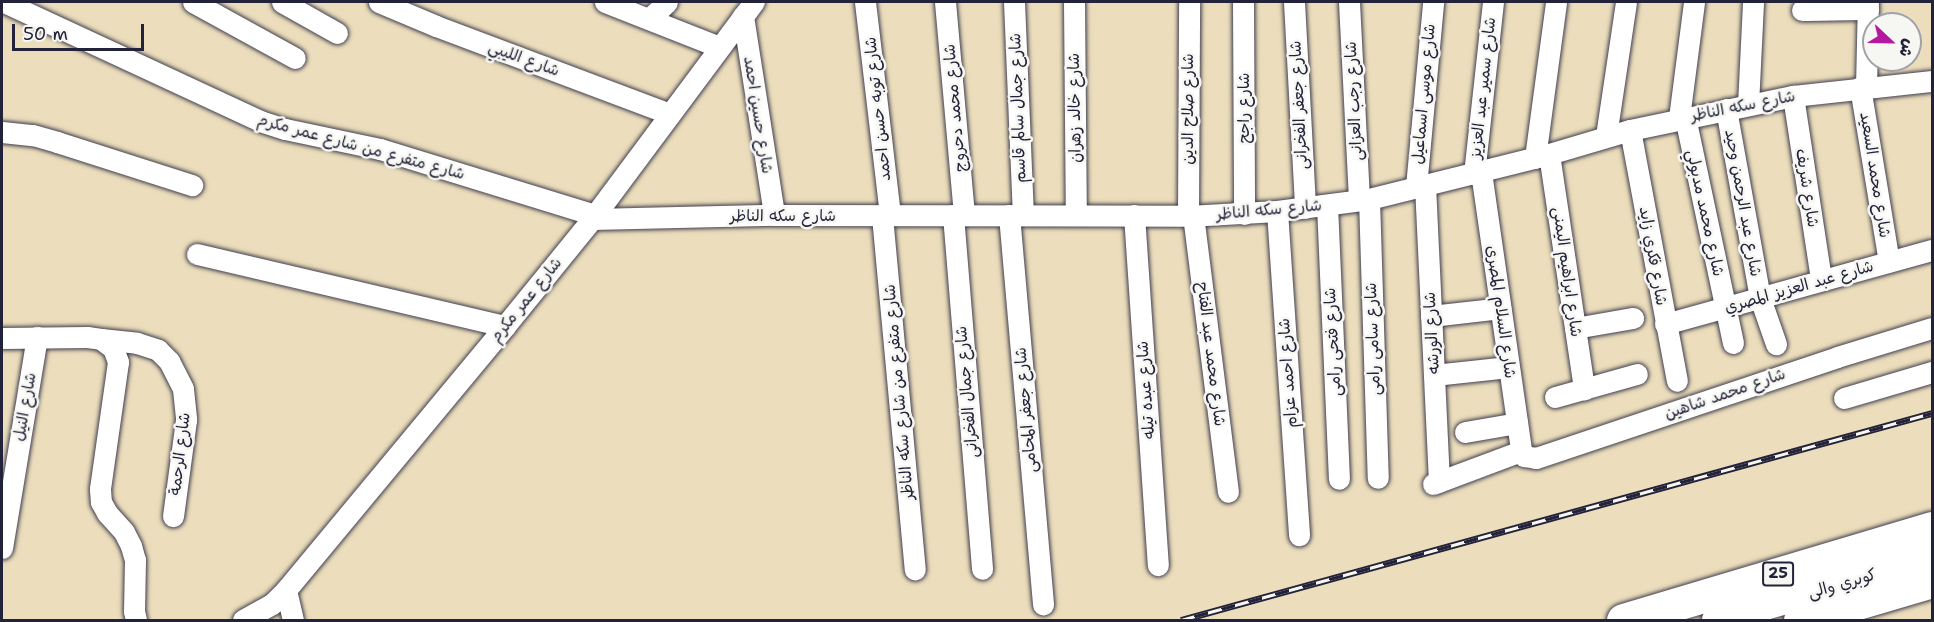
<!DOCTYPE html>
<html>
<head>
<meta charset="utf-8">
<style>
	body { margin:0 }
	#map { position:relative; width:1934px; height:622px; overflow:hidden; background:#ecdebc; font-family:"Shantell Sans","Playpen Sans Arabic",sans-serif }
	div>[style] { position:absolute }
	.roads { filter:drop-shadow(0 0 2px #403e4e) drop-shadow(0 0 2px #403e4e) }
	.minor>* { height:21px; margin:-10.5px; padding:0 10.5px; transform-origin:10.5px; border-radius:10.5px; background:#fff }
	.secondary>* { height:28px; margin:-14px; padding:0 14px; transform-origin:14px; border-radius:14px; background:#fff }
	.trunk>* { height:33px; margin:-16.5px; padding:0 16.5px; transform-origin:16.5px; border-radius:16.5px; background:#fff }
	.rail>* { height:7px; margin-top:-3.5px; transform-origin:0; background:repeating-linear-gradient(90deg,#f6f6f2 0 14px,#22223b 0 28px); box-sizing:border-box; border-block:2px solid #22223b }
	span { translate:-50% -50%; white-space:nowrap; text-align:center; line-height:1.15; -webkit-text-stroke:5px #f6f6f2; paint-order:stroke }
	.shield-label span { padding:2px 4px; background:#f6f6f2; border:2px solid; border-radius:4px; -webkit-text-stroke-width:0 }
	.shield-label { font-size:15px; color:#22223b; font-weight:700 }
	.street-label { font-size:16px; color:#22223b }
	.frame { position:absolute; inset:0; border:3px solid #22223b; pointer-events:none }
	.north { position:absolute; left:1862px; top:12px; width:60px; height:60px; box-sizing:border-box; background:#f6f6f2; border:2px solid #a1a1a9; border-radius:50%; rotate:112deg; font-size:16px; font-weight:700; line-height:24px; text-align:center; color:#22223b }
	.north::after { content:''; display:block; margin:auto; width:21px; height:27px; background:#b5179e; clip-path:polygon(50% 0,100% 100%,50% 72%,0 100%) }
	.scale { position:absolute; left:12px; top:24px; width:132px; height:27px; box-sizing:border-box; border:3px solid #22223b; border-top:0; padding-left:8px; font-size:18px; line-height:21px; white-space:nowrap; color:#22223b; -webkit-text-stroke:4px #f6f6f2; paint-order:stroke }
</style>
</head>
<body>
<div id="map">
	<div class="roads">
		<div class="minor">
			<div style="left:4px;top:2px;width:282px;rotate:24.9deg"></div>
			<div style="left:260px;top:121px;width:26px;rotate:18deg"></div>
			<div style="left:285px;top:129px;width:97px;rotate:11.9deg"></div>
			<div style="left:380px;top:149px;width:225px;rotate:17.1deg"></div>
			<div style="left:193px;top:2px;width:116px;rotate:28.8deg"></div>
			<div style="left:282px;top:2px;width:63px;rotate:29.4deg"></div>
			<div style="left:379px;top:2px;width:62px;rotate:22.8deg"></div>
			<div style="left:436px;top:26px;width:250px;rotate:20.6deg"></div>
			<div style="left:605px;top:2px;width:123px;rotate:21.5deg"></div>
			<div style="left:865px;top:2px;width:215px;rotate:83.3deg"></div>
			<div style="left:945px;top:2px;width:214px;rotate:84.9deg"></div>
			<div style="left:1014px;top:2px;width:213px;rotate:87.6deg"></div>
			<div style="left:1074px;top:2px;width:213px;rotate:89.5deg"></div>
			<div style="left:1243px;top:2px;width:212px;rotate:89.7deg"></div>
			<div style="left:1294px;top:2px;width:206px;rotate:86.9deg"></div>
			<div style="left:1349px;top:2px;width:198px;rotate:87.1deg"></div>
			<div style="left:1802px;top:10px;width:66px;rotate:-0.9deg"></div>
			<div style="left:743px;top:16px;width:201px;rotate:81.1deg"></div>
			<div style="left:650px;top:18px;width:23px;rotate:-43deg"></div>
			<div style="left:1860px;top:87px;width:177px;rotate:80.6deg"></div>
			<div style="left:1866px;top:87px;width:85px;rotate:-88.7deg"></div>
			<div style="left:1793px;top:96px;width:186px;rotate:81.3deg"></div>
			<div style="left:1748px;top:105px;width:103px;rotate:-87.2deg"></div>
			<div style="left:1726px;top:109px;width:192px;rotate:79.8deg"></div>
			<div style="left:1760px;top:298px;width:49px;rotate:70.8deg"></div>
			<div style="left:1685px;top:117px;width:231px;rotate:78deg"></div>
			<div style="left:1679px;top:118px;width:117px;rotate:-82.6deg"></div>
			<div style="left:1630px;top:130px;width:255px;rotate:79.4deg"></div>
			<div style="left:2px;top:132px;width:31px;rotate:6deg"></div>
			<div style="left:33px;top:135px;width:25px;rotate:16deg"></div>
			<div style="left:57px;top:142px;width:142px;rotate:17.7deg"></div>
			<div style="left:1606px;top:136px;width:135px;rotate:-81.5deg"></div>
			<div style="left:1549px;top:154px;width:238px;rotate:81.5deg"></div>
			<div style="left:1535px;top:158px;width:157px;rotate:-82.3deg"></div>
			<div style="left:1481px;top:172px;width:282px;rotate:81.8deg"></div>
			<div style="left:1474px;top:174px;width:173px;rotate:-83.7deg"></div>
			<div style="left:1425px;top:185px;width:297px;rotate:87.3deg"></div>
			<div style="left:1416px;top:187px;width:186px;rotate:-84.7deg"></div>
			<div style="left:1369px;top:199px;width:279px;rotate:88.2deg"></div>
			<div style="left:1327px;top:205px;width:274px;rotate:87.5deg"></div>
			<div style="left:1277px;top:211px;width:325px;rotate:86.1deg"></div>
			<div style="left:953px;top:215px;width:355px;rotate:85.3deg"></div>
			<div style="left:1009px;top:215px;width:391px;rotate:85deg"></div>
			<div style="left:1134px;top:215px;width:351px;rotate:86.1deg"></div>
			<div style="left:1193px;top:215px;width:279px;rotate:82.8deg"></div>
			<div style="left:882px;top:216px;width:355px;rotate:84.7deg"></div>
			<div style="left:1188px;top:216px;width:214px;rotate:-89.7deg"></div>
			<div style="left:592px;top:219px;width:182px;rotate:-1.3deg"></div>
			<div style="left:774px;top:215px;width:414px;rotate:0.1deg"></div>
			<div style="left:1188px;top:216px;width:89px;rotate:-3.2deg"></div>
			<div style="left:1277px;top:211px;width:93px;rotate:-7.4deg"></div>
			<div style="left:1369px;top:199px;width:186px;rotate:-14deg"></div>
			<div style="left:1549px;top:154px;width:84px;rotate:-16.5deg"></div>
			<div style="left:1630px;top:130px;width:167px;rotate:-11.8deg"></div>
			<div style="left:1793px;top:96px;width:140px;rotate:-6.2deg"></div>
			<div style="left:197px;top:254px;width:316px;rotate:13.2deg"></div>
			<div style="left:1431px;top:316px;width:70px;rotate:-6.5deg"></div>
			<div style="left:1665px;top:324px;width:277px;rotate:-15.5deg"></div>
			<div style="left:1575px;top:328px;width:59px;rotate:-9.8deg"></div>
			<div style="left:2px;top:338px;width:85px;rotate:-0.7deg"></div>
			<div style="left:87px;top:337px;width:14px;rotate:8deg"></div>
			<div style="left:101px;top:339px;width:15px;rotate:37deg"></div>
			<div style="left:113px;top:348px;width:15px;rotate:70deg"></div>
			<div style="left:118px;top:362px;width:128px;rotate:98.1deg"></div>
			<div style="left:100px;top:489px;width:13px;rotate:86deg"></div>
			<div style="left:101px;top:502px;width:13px;rotate:61deg"></div>
			<div style="left:107px;top:513px;width:25px;rotate:48deg"></div>
			<div style="left:124px;top:532px;width:16px;rotate:63deg"></div>
			<div style="left:131px;top:546px;width:15px;rotate:74deg"></div>
			<div style="left:135px;top:560px;width:51px;rotate:91.1deg"></div>
			<div style="left:134px;top:611px;width:9px;rotate:77deg"></div>
			<div style="left:101px;top:339px;width:36px;rotate:6deg"></div>
			<div style="left:137px;top:343px;width:22px;rotate:18deg"></div>
			<div style="left:158px;top:350px;width:16px;rotate:45deg"></div>
			<div style="left:169px;top:361px;width:31px;rotate:63deg"></div>
			<div style="left:183px;top:389px;width:31px;rotate:84deg"></div>
			<div style="left:186px;top:420px;width:97px;rotate:97.7deg"></div>
			<div style="left:1434px;top:375px;width:75px;rotate:-6.1deg"></div>
			<div style="left:1555px;top:397px;width:85px;rotate:-15.7deg"></div>
			<div style="left:1844px;top:398px;width:92px;rotate:-16.5deg"></div>
			<div style="left:1465px;top:432px;width:53px;rotate:-9.8deg"></div>
			<div style="left:1521px;top:451px;width:6px;rotate:59deg"></div>
			<div style="left:1524px;top:456px;width:12px;rotate:9deg"></div>
			<div style="left:1536px;top:458px;width:317px;rotate:-18.5deg"></div>
			<div style="left:1837px;top:357px;width:99px;rotate:-17deg"></div>
			<div style="left:1433px;top:484px;width:94px;rotate:-20.6deg"></div>
			<div style="left:2px;top:548px;width:214px;rotate:-80.6deg"></div>
			<div style="left:286px;top:590px;width:31px;rotate:77deg"></div>
			<div style="left:243px;top:620px;width:33px;rotate:-29deg"></div>
			<div style="left:272px;top:604px;width:20px;rotate:-45deg"></div>
			<div style="left:286px;top:590px;width:343px;rotate:-50.3deg"></div>
			<div style="left:505px;top:326px;width:138px;rotate:-50.9deg"></div>
			<div style="left:592px;top:219px;width:271px;rotate:-53.3deg"></div>
		</div>
		<div class="secondary">
			<div style="left:1716px;top:620px;width:225px;rotate:-16deg"></div>
		</div>
		<div class="trunk">
			<div style="left:1623px;top:620px;width:322px;rotate:-16.6deg"></div>
			<div style="left:1800px;top:620px;width:138px;rotate:-16.5deg"></div>
		</div>
	</div>
	<div class="rail">
		<div style="left:1181px;top:620px;width:779px;rotate:-15.41deg"></div>
	</div>
	<div class="shield-label">
		<span style="left:1778px;top:574px">25</span>
	</div>
	<div class="street-label">
		<span style="left:524px;top:59px;rotate:20deg">شارع الليبي</span>
		<span style="left:1483px;top:88px;rotate:-84deg">شارع سمير عبد العزيز</span>
		<span style="left:1424px;top:94px;rotate:-85deg">شارع موسى اسماعيل</span>
		<span style="left:1354px;top:101px;rotate:-93deg">شارع رجب العزانى</span>
		<span style="left:1299px;top:105px;rotate:-93deg">شارع جعفر الفخرانى</span>
		<span style="left:1743px;top:106px;rotate:-11deg">شارع سكه الناظر</span>
		<span style="left:955px;top:108px;rotate:-95deg">شارع محمد دحروج</span>
		<span style="left:1018px;top:108px;rotate:-92deg">شارع جمال سالم قاسم</span>
		<span style="left:1075px;top:108px;rotate:-91deg">شارع خالد زهران</span>
		<span style="left:1244px;top:108px;rotate:-90deg">شارع راجح</span>
		<span style="left:878px;top:109px;rotate:-96deg">شارع توبه حسن احمد</span>
		<span style="left:1188px;top:109px;rotate:-90deg">شارع صلاح الدين</span>
		<span style="left:758px;top:115px;rotate:81deg">شارع حسين احمد</span>
		<span style="left:361px;top:147px;rotate:15deg">شارع متفرع من شارع عمر مكرم</span>
		<span style="left:1875px;top:175px;rotate:81deg">شارع محمد السعيد</span>
		<span style="left:1807px;top:188px;rotate:81deg">شارع شريف</span>
		<span style="left:1743px;top:203px;rotate:80deg">شارع عبد الرحمن وحيد</span>
		<span style="left:1269px;top:210px;rotate:-5deg">شارع سكه الناظر</span>
		<span style="left:1705px;top:213px;rotate:78deg">شارع محمد مدبولي</span>
		<span style="left:783px;top:216px">شارع سكه الناظر</span>
		<span style="left:1653px;top:256px;rotate:80deg">شارع فكري زايد</span>
		<span style="left:1567px;top:272px;rotate:82deg">شارع ابراهيم اليمنى</span>
		<span style="left:1799px;top:287px;rotate:-16deg">شارع عبد العزيز المصري</span>
		<span style="left:526px;top:300px;rotate:-51deg">شارع عمر مكرم</span>
		<span style="left:1501px;top:312px;rotate:82deg">شارع السلام المصرى</span>
		<span style="left:1432px;top:333px;rotate:-93deg">شارع الورشه</span>
		<span style="left:1373px;top:339px;rotate:-92deg">شارع سامى رامى</span>
		<span style="left:1333px;top:342px;rotate:-93deg">شارع فتحى رامى</span>
		<span style="left:1211px;top:354px;rotate:83deg">شارع محمد عبد الفتاح</span>
		<span style="left:1288px;top:373px;rotate:-94deg">شارع احمد عزام</span>
		<span style="left:1146px;top:390px;rotate:-94deg">شارع عبده تيله</span>
		<span style="left:899px;top:392px;rotate:-95deg">شارع متفرع من شارع سكه الناظر</span>
		<span style="left:967px;top:392px;rotate:-95deg">شارع جمال الفخرانى</span>
		<span style="left:1725px;top:394px;rotate:-19deg">شارع محمد شاهين</span>
		<span style="left:25px;top:407px;rotate:-80deg">شارع النيل</span>
		<span style="left:1026px;top:410px;rotate:-95deg">شارع جعفر المحامى</span>
		<span style="left:180px;top:454px;rotate:-83deg">شارع الرحمة</span>
		<span style="left:1842px;top:584px;rotate:-16deg">كوبري والى</span>
	</div>
	<div class="frame"></div>
	<div class="north">ش</div>
	<div class="scale">50 m</div>
</div>
</body>
</html>
